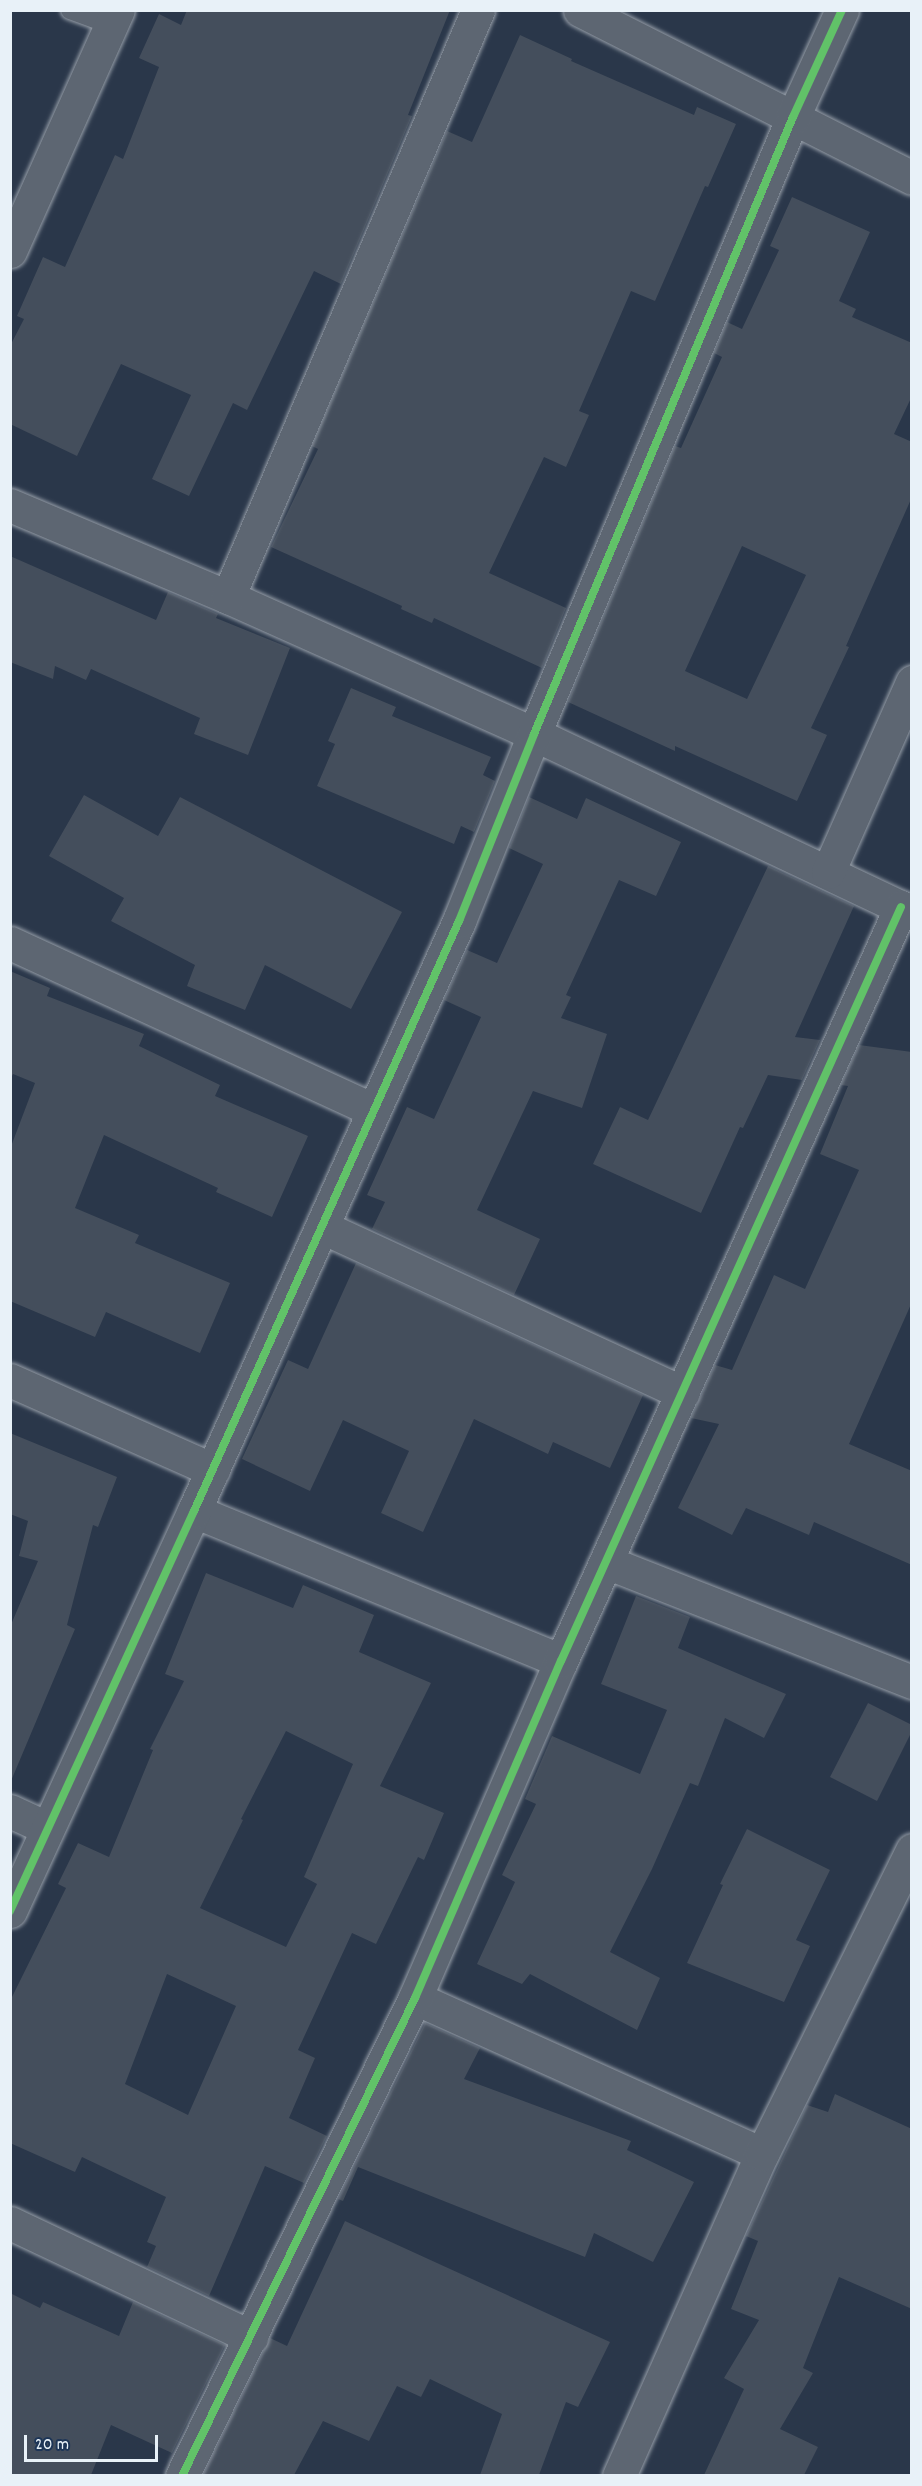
<!DOCTYPE html>
<html>
<head>
<meta charset="utf-8">
<style>
	body { margin:0 }
	#map { position:relative; width:922px; height:2486px; overflow:hidden; background:#2a374a; font-family:Dekko,sans-serif }
	div>[style] { position:absolute }
	.building>* { inset:0; background:#444e5c }
	.roads { filter:drop-shadow(0 0 2px #959da7) drop-shadow(0 0 2px #959da7) }
	.lane>* { height:18px; margin:-9px; padding:0 9px; transform-origin:9px; border-radius:9px; background:#5d6672 }
	.street>* { height:33px; margin:-16.5px; padding:0 16.5px; transform-origin:16.5px; border-radius:16.5px; background:#5d6672 }
	.cycleway>* { height:8px; margin:-4px; padding:0 4px; transform-origin:4px; border-radius:4px; background:#61c268 }
	span { translate:-50% -50%; white-space:nowrap; text-align:center; line-height:1.15; -webkit-text-stroke:4.5px #1d3557; paint-order:stroke }
	.frame { position:absolute; inset:0; border:12px solid #e8f1f8; pointer-events:none }
	.scale { position:absolute; left:24px; top:2435px; width:134px; height:27px; box-sizing:border-box; border:3px solid #e8f1f8; border-top:0; padding-left:8px; font-size:18px; line-height:21px; white-space:nowrap; color:#e8f1f8; -webkit-text-stroke:4px #1d3557; paint-order:stroke }
</style>
</head>
<body>
<div id="map">
	<div class="building">
		<div style="clip-path:polygon(187px 10px,450px 10px,408px 115px,412px 116px,341px 284px,314px 271px,247px 410px,233px 403px,189px 496px,152px 479px,191px 395px,121px 364px,77px 456px,10px 424px,10px 346px,24px 319px,17px 316px,43px 257px,65px 267px,115px 155px,123px 159px,159px 67px,139px 58px,159px 14px,181px 25px)"></div>
		<div style="clip-path:polygon(520px 35px,572px 59px,571px 61px,694px 115px,697px 107px,736px 124px,708px 187px,705px 186px,655px 301px,631px 291px,579px 411px,589px 415px,566px 467px,544px 457px,489px 573px,566px 608px,542px 668px,434px 618px,432px 623px,401px 609px,402px 606px,271px 547px,318px 449px,312px 446px,447px 131px,472px 142px)"></div>
		<div style="clip-path:polygon(evenodd,792px 197px,870px 232px,839px 301px,856px 309px,852px 317px,912px 343px,912px 396px,894px 434px,912px 442px,912px 497px,846px 646px,849px 647px,811px 728px,827px 735px,797px 801px,675px 746px,675px 751px,568px 702px,675px 446px,681px 448px,722px 357px,714px 353px,727px 322px,742px 329px,779px 250px,770px 246px,792px 197px,742px 546px,806px 575px,747px 699px,685px 671px,742px 546px)"></div>
		<div style="clip-path:polygon(10px 556px,156px 620px,168px 592px,218px 614px,216px 618px,290px 648px,248px 755px,194px 734px,200px 718px,91px 669px,86px 680px,55px 666px,53px 679px,10px 662px)"></div>
		<div style="clip-path:polygon(351px 688px,396px 707px,392px 716px,491px 757px,483px 775px,495px 781px,474px 832px,461px 826px,454px 844px,317px 786px,335px 744px,328px 741px)"></div>
		<div style="clip-path:polygon(84px 795px,158px 836px,180px 797px,402px 912px,351px 1009px,265px 965px,245px 1010px,187px 986px,195px 965px,111px 921px,124px 898px,49px 856px)"></div>
		<div style="clip-path:polygon(529px 797px,577px 819px,586px 798px,681px 842px,656px 896px,619px 880px,566px 995px,571px 997px,561px 1018px,607px 1034px,582px 1108px,533px 1091px,477px 1210px,540px 1239px,514px 1295px,372px 1229px,385px 1202px,367px 1195px,407px 1107px,434px 1119px,481px 1017px,444px 1000px,467px 950px,497px 963px,543px 864px,509px 848px)"></div>
		<div style="clip-path:polygon(768px 866px,854px 906px,795px 1037px,820px 1040px,802px 1080px,768px 1075px,743px 1128px,740px 1127px,701px 1213px,593px 1164px,620px 1107px,648px 1120px)"></div>
		<div style="clip-path:polygon(10px 971px,50px 988px,47px 996px,144px 1034px,139px 1046px,220px 1085px,215px 1096px,308px 1136px,272px 1217px,216px 1192px,218px 1188px,104px 1135px,75px 1208px,139px 1235px,135px 1243px,230px 1283px,200px 1353px,106px 1312px,95px 1337px,10px 1301px,10px 1149px,35px 1083px,13px 1074px,10px 1080px)"></div>
		<div style="clip-path:polygon(859px 1045px,912px 1052px,912px 1302px,849px 1444px,912px 1471px,912px 1565px,814px 1522px,809px 1535px,746px 1508px,732px 1535px,678px 1508px,719px 1424px,691px 1418px,715px 1365px,732px 1370px,774px 1275px,805px 1289px,859px 1170px,820px 1154px,848px 1086px,841px 1085px)"></div>
		<div style="clip-path:polygon(356px 1263px,643px 1395px,610px 1468px,553px 1442px,548px 1454px,474px 1419px,423px 1532px,381px 1513px,409px 1451px,343px 1420px,310px 1491px,242px 1459px,288px 1360px,308px 1369px)"></div>
		<div style="clip-path:polygon(10px 1433px,117px 1477px,98px 1527px,93px 1525px,67px 1625px,75px 1629px,11px 1781px,10px 1627px,38px 1561px,19px 1556px,28px 1521px,10px 1514px)"></div>
		<div style="clip-path:polygon(evenodd,206px 1573px,293px 1608px,303px 1585px,374px 1615px,359px 1652px,431px 1683px,380px 1786px,444px 1813px,424px 1860px,418px 1857px,376px 1944px,352px 1933px,298px 2050px,315px 2058px,289px 2118px,327px 2136px,304px 2183px,265px 2166px,209px 2296px,147px 2267px,156px 2246px,147px 2242px,166px 2197px,82px 2157px,75px 2172px,10px 2143px,10px 2001px,66px 1888px,58px 1884px,78px 1843px,109px 1857px,153px 1750px,150px 1749px,184px 1681px,165px 1674px,206px 1573px,286px 1731px,353px 1764px,304px 1877px,317px 1884px,286px 1947px,200px 1908px,243px 1820px,241px 1819px,286px 1731px,206px 1573px,167px 1974px,236px 2006px,188px 2115px,125px 2084px,167px 1974px)"></div>
		<div style="clip-path:polygon(636px 1596px,690px 1617px,678px 1648px,786px 1694px,764px 1738px,725px 1718px,698px 1786px,690px 1783px,652px 1869px,610px 1952px,660px 1978px,637px 2030px,530px 1974px,522px 1984px,477px 1964px,515px 1882px,502px 1875px,536px 1804px,525px 1799px,552px 1736px,640px 1774px,667px 1710px,601px 1684px)"></div>
		<div style="clip-path:polygon(868px 1703px,912px 1725px,912px 1731px,877px 1801px,830px 1777px)"></div>
		<div style="clip-path:polygon(747px 1829px,830px 1870px,796px 1940px,810px 1946px,784px 2002px,687px 1963px,723px 1885px,720px 1884px)"></div>
		<div style="clip-path:polygon(425px 2023px,480px 2048px,464px 2079px,631px 2141px,627px 2150px,694px 2182px,653px 2262px,594px 2233px,585px 2257px,358px 2167px,343px 2201px,338px 2199px)"></div>
		<div style="clip-path:polygon(835px 2094px,912px 2129px,912px 2309px,839px 2277px,803px 2368px,813px 2373px,780px 2429px,818px 2447px,804px 2475px,704px 2475px,744px 2389px,724px 2378px,759px 2320px,731px 2309px,758px 2241px,746px 2236px,807px 2105px,828px 2112px)"></div>
		<div style="clip-path:polygon(345px 2221px,610px 2342px,578px 2407px,566px 2402px,539px 2475px,480px 2475px,502px 2414px,430px 2379px,421px 2397px,397px 2386px,369px 2441px,323px 2421px,294px 2475px,203px 2475px,270px 2338px,287px 2346px)"></div>
		<div style="clip-path:polygon(10px 2293px,40px 2308px,43px 2302px,119px 2336px,133px 2302px,225px 2345px,172px 2453px,111px 2425px,91px 2475px,10px 2475px)"></div>
	</div>
	<div class="roads">
		<div class="lane">
			<div style="left:70px;top:10px;width:44px;rotate:20.1deg"></div>
		</div>
		<div class="street">
			<div style="left:580px;top:10px;width:372px;rotate:26.8deg"></div>
			<div style="left:10px;top:251px;width:264px;rotate:-65.9deg"></div>
			<div style="left:10px;top:505px;width:237px;rotate:22.9deg"></div>
			<div style="left:228px;top:597px;width:335px;rotate:24.1deg"></div>
			<div style="left:534px;top:734px;width:418px;rotate:25.3deg"></div>
			<div style="left:228px;top:597px;width:638px;rotate:-66.93deg"></div>
			<div style="left:828px;top:872px;width:208px;rotate:-66.1deg"></div>
			<div style="left:10px;top:943px;width:400px;rotate:24.7deg"></div>
			<div style="left:322px;top:1227px;width:397px;rotate:24.7deg"></div>
			<div style="left:10px;top:1380px;width:222px;rotate:23.9deg"></div>
			<div style="left:194px;top:1511px;width:396px;rotate:22.2deg"></div>
			<div style="left:606px;top:1562px;width:329px;rotate:21.4deg"></div>
			<div style="left:10px;top:1811px;width:41px;rotate:24.7deg"></div>
			<div style="left:10px;top:1911px;width:440px;rotate:-65.3deg"></div>
			<div style="left:194px;top:1511px;width:647px;rotate:-65.81deg"></div>
			<div style="left:459px;top:921px;width:201px;rotate:-68.1deg"></div>
			<div style="left:534px;top:734px;width:669px;rotate:-67.23deg"></div>
			<div style="left:793px;top:117px;width:118px;rotate:-65.4deg"></div>
			<div style="left:415px;top:1998px;width:380px;rotate:24.2deg"></div>
			<div style="left:10px;top:2223px;width:267px;rotate:25.3deg"></div>
			<div style="left:182px;top:2476px;width:532px;rotate:-64.01deg"></div>
			<div style="left:415px;top:1998px;width:367px;rotate:-66.6deg"></div>
			<div style="left:561px;top:1661px;width:827px;rotate:-65.73deg"></div>
			<div style="left:619px;top:2476px;width:352px;rotate:-66.1deg"></div>
			<div style="left:762px;top:2154px;width:339px;rotate:-63.7deg"></div>
		</div>
	</div>
	<div class="cycleway">
		<div style="left:10px;top:1911px;width:440px;rotate:-65.3deg"></div>
		<div style="left:194px;top:1511px;width:647px;rotate:-65.81deg"></div>
		<div style="left:459px;top:921px;width:201px;rotate:-68.1deg"></div>
		<div style="left:534px;top:734px;width:669px;rotate:-67.23deg"></div>
		<div style="left:793px;top:117px;width:118px;rotate:-65.4deg"></div>
		<div style="left:182px;top:2476px;width:532px;rotate:-64.01deg"></div>
		<div style="left:415px;top:1998px;width:367px;rotate:-66.6deg"></div>
		<div style="left:561px;top:1661px;width:827px;rotate:-65.73deg"></div>
	</div>
	<div class="frame"></div>
	<div class="scale">20 m</div>
</div>
</body>
</html>
